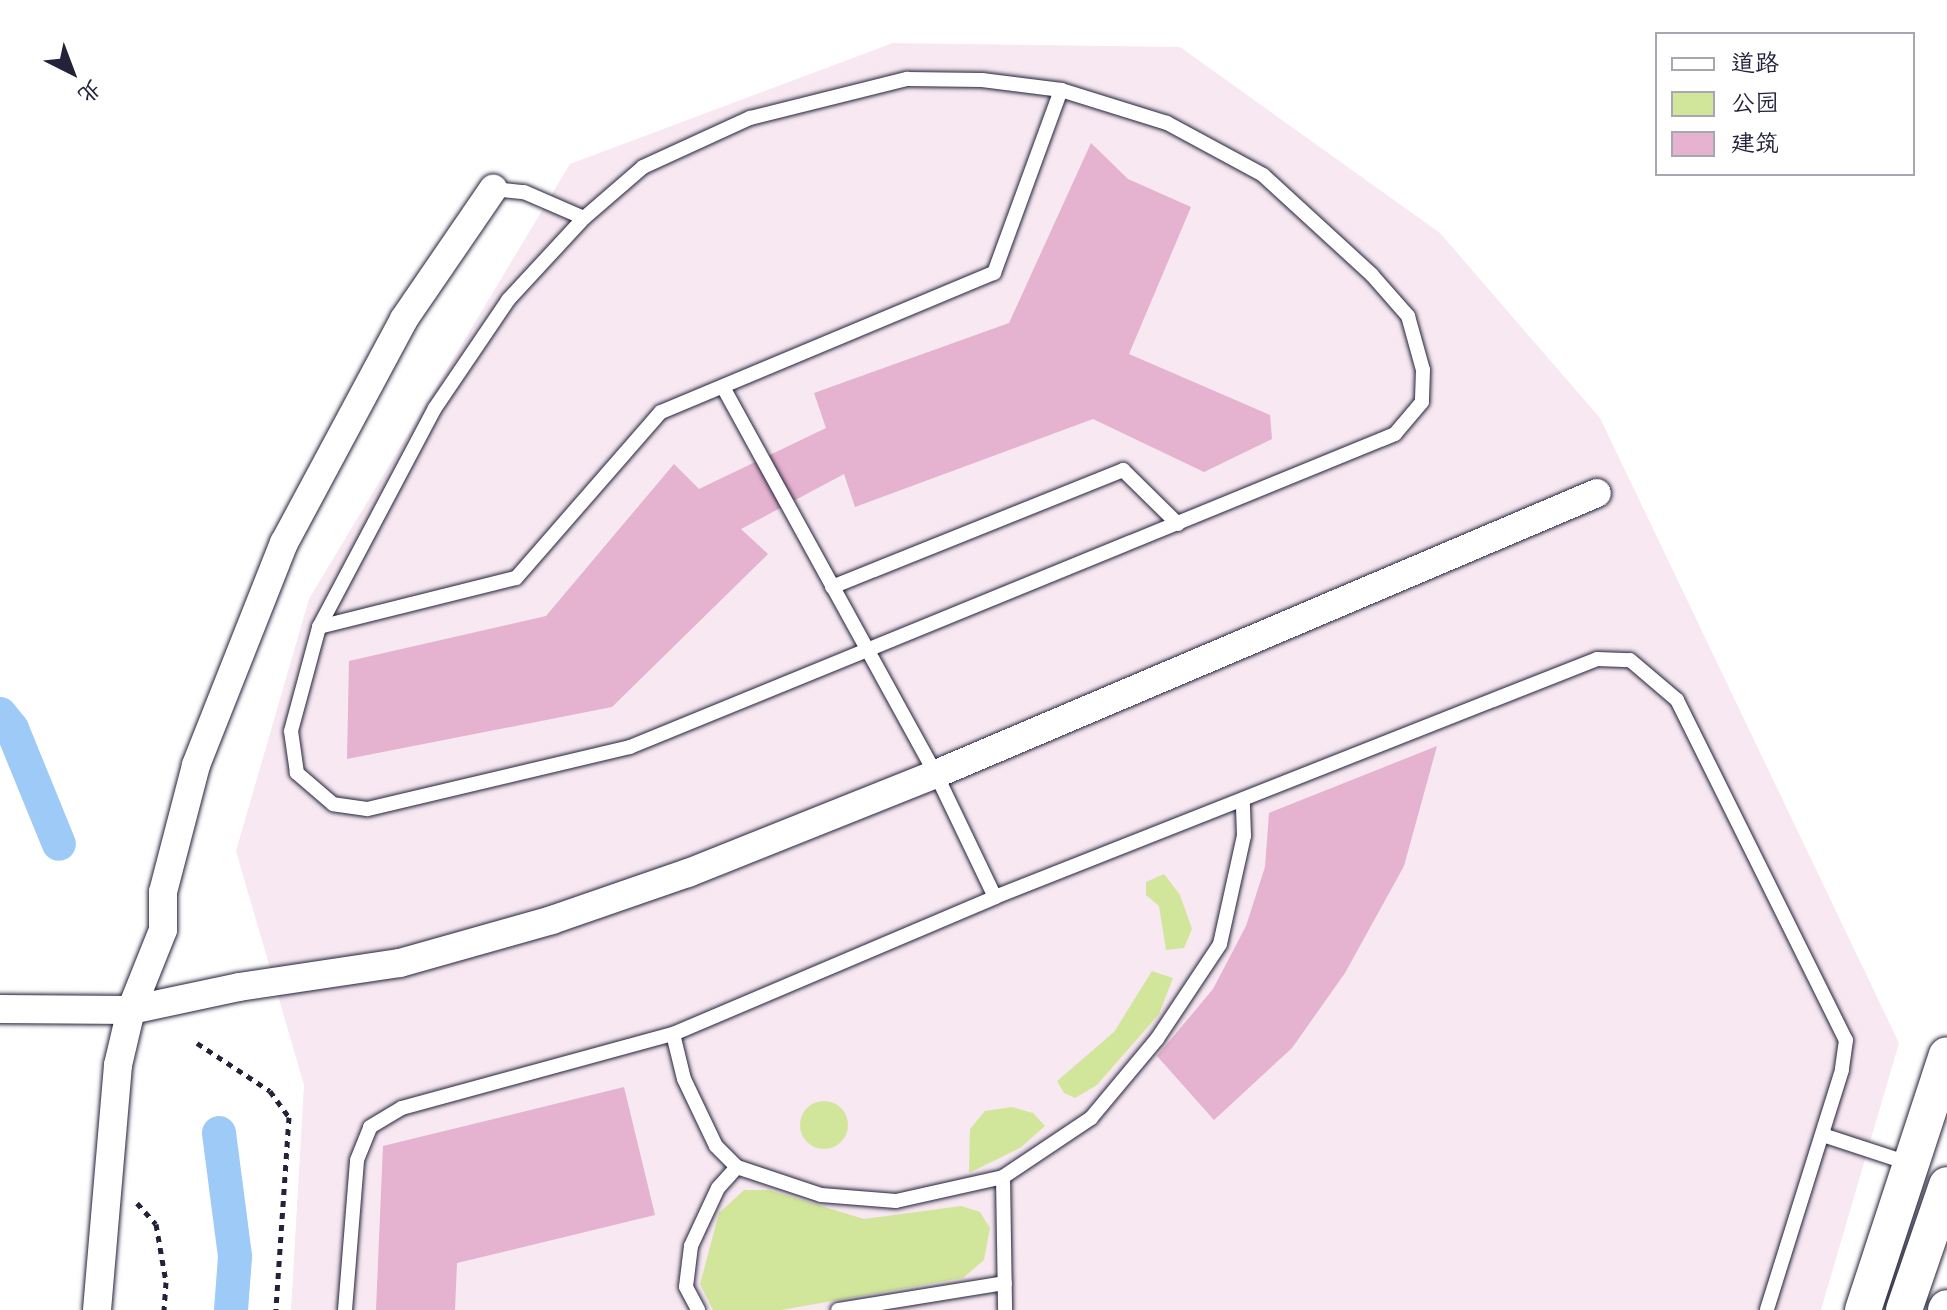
<!DOCTYPE html>
<html>
<head>
<meta charset="utf-8">
<style>
	body { margin:0 }
	#map { position:relative; width:1947px; height:1310px; overflow:hidden; background:#fff; font-family:"Indie Flower","LXGW WenKai TC",sans-serif }
	div>[style] { position:absolute }
	.built>* { inset:0; background:#f7e8f1 }
	.green>* { inset:0; background:#d2e69b }
	.round { border-radius:50% }
	.canal>* { height:34px; margin:-17px; padding:0 17px; transform-origin:17px; border-radius:17px; background:#9dcaf7 }
	.building>* { inset:0; background:#e5b2cf }
	.path>* { height:5px; margin-top:-2.5px; transform-origin:0; background:repeating-linear-gradient(90deg,#22223b 0 6px,transparent 0 12px) }
	.roads { filter:drop-shadow(0 0 2px #22223b) drop-shadow(0 0 2px #22223b) }
	.service>* { height:14px; margin:-7px; padding:0 7px; transform-origin:7px; border-radius:7px; background:#fff }
	.minor>* { height:28px; margin:-14px; padding:0 14px; transform-origin:14px; border-radius:14px; background:#fff }
	.tertiary>* { height:36px; margin:-18px; padding:0 18px; transform-origin:18px; border-radius:18px; background:#fff }
	span { translate:-50% -50%; white-space:nowrap; text-align:center; line-height:1.15; -webkit-text-stroke:6px #fff; paint-order:stroke }
	.legend { position:absolute; left:1655px; top:32px; width:260px; height:144px; box-sizing:border-box; background:#fff; border:2px solid #a7a7b1; margin:0; padding:10px 14px; list-style:none; font-size:24px; color:#22223b }
	.legend li { display:flex; align-items:center; gap:16px; height:40px }
	.legend b { width:40px; border:2px solid #a7a7b1 }
	.north { position:absolute; left:32px; top:32px; width:80px; height:80px; -webkit-text-stroke:6px #fff; paint-order:stroke; rotate:138deg; font-size:22px; font-weight:700; line-height:32px; text-align:center; color:#22223b }
	.north::after { content:''; display:block; margin:auto; width:28px; height:36px; background:#22223b; clip-path:polygon(50% 0,100% 100%,50% 72%,0 100%) }
</style>
</head>
<body>
<div id="map">
	<div class="built">
		<div style="clip-path:polygon(893px 43px,1180px 47px,1440px 233px,1600px 418px,1899px 1043px,1821px 1310px,291px 1310px,304px 1085px,236px 851px,309px 599px,570px 164px)"></div>
	</div>
	<div class="green">
		<div style="clip-path:polygon(1164px 874px,1180px 895px,1192px 929px,1184px 948px,1166px 950px,1159px 906px,1146px 895px,1146px 882px)"></div>
		<div style="clip-path:polygon(1152px 971px,1173px 978px,1159px 1014px,1097px 1085px,1075px 1098px,1064px 1093px,1057px 1081px,1114px 1032px)"></div>
		<div class="round" style="left:800px;top:1101px;width:48px;height:48px"></div>
		<div style="clip-path:polygon(1012px 1107px,1033px 1113px,1045px 1126px,1020px 1148px,969px 1173px,970px 1129px,985px 1111px)"></div>
		<div style="clip-path:polygon(744px 1190px,769px 1190px,864px 1219px,961px 1206px,980px 1212px,990px 1228px,984px 1260px,963px 1278px,781px 1310px,713px 1310px,700px 1284px,719px 1213px)"></div>
	</div>
	<div class="canal">
		<div style="left:0;top:714px;width:19px;rotate:51deg"></div>
		<div style="left:12px;top:729px;width:124px;rotate:67.8deg"></div>
		<div style="left:219px;top:1133px;width:125px;rotate:82.6deg"></div>
		<div style="left:235px;top:1257px;width:53px;rotate:94.3deg"></div>
	</div>
	<div class="building">
		<div style="clip-path:polygon(1091px 143px,1128px 179px,1191px 207px,1129px 354px,1270px 415px,1272px 439px,1204px 472px,1093px 419px,855px 507px,844px 474px,741px 529px,768px 554px,612px 707px,347px 759px,349px 661px,546px 616px,674px 464px,699px 489px,826px 428px,814px 393px,1009px 323px)"></div>
		<div style="clip-path:polygon(1437px 746px,1404px 866px,1345px 973px,1292px 1048px,1214px 1120px,1157px 1056px,1213px 989px,1246px 926px,1265px 867px,1269px 813px)"></div>
		<div style="clip-path:polygon(624px 1087px,655px 1215px,457px 1263px,455px 1310px,376px 1310px,383px 1146px)"></div>
	</div>
	<div class="path">
		<div style="left:197px;top:1043px;width:87px;rotate:33.3deg"></div>
		<div style="left:270px;top:1091px;width:32px;rotate:54deg"></div>
		<div style="left:289px;top:1117px;width:193px;rotate:93.9deg"></div>
		<div style="left:137px;top:1203px;width:28px;rotate:48deg"></div>
		<div style="left:156px;top:1224px;width:59px;rotate:80.2deg"></div>
		<div style="left:166px;top:1282px;width:28px;rotate:94deg"></div>
	</div>
	<div class="roads">
		<div class="service">
			<div style="left:907px;top:79px;width:75px;rotate:0.8deg"></div>
			<div style="left:982px;top:80px;width:80px;rotate:7.2deg"></div>
			<div style="left:1061px;top:90px;width:111px;rotate:17.3deg"></div>
			<div style="left:1167px;top:123px;width:109px;rotate:28.4deg"></div>
			<div style="left:1263px;top:175px;width:148px;rotate:42.5deg"></div>
			<div style="left:1372px;top:275px;width:55px;rotate:48.7deg"></div>
			<div style="left:1408px;top:316px;width:56px;rotate:74.5deg"></div>
			<div style="left:1423px;top:370px;width:32px;rotate:92deg"></div>
			<div style="left:1422px;top:402px;width:42px;rotate:130.2deg"></div>
			<div style="left:1395px;top:434px;width:827px;rotate:157.75deg"></div>
			<div style="left:630px;top:747px;width:270px;rotate:166.7deg"></div>
			<div style="left:367px;top:809px;width:34px;rotate:-172deg"></div>
			<div style="left:333px;top:804px;width:48px;rotate:-139.3deg"></div>
			<div style="left:297px;top:773px;width:42px;rotate:-98.1deg"></div>
			<div style="left:291px;top:731px;width:108px;rotate:-74.9deg"></div>
			<div style="left:319px;top:627px;width:248px;rotate:-62.1deg"></div>
			<div style="left:435px;top:408px;width:130px;rotate:-55.9deg"></div>
			<div style="left:508px;top:300px;width:112px;rotate:-47.2deg"></div>
			<div style="left:584px;top:218px;width:78px;rotate:-40.8deg"></div>
			<div style="left:643px;top:167px;width:118px;rotate:-24.6deg"></div>
			<div style="left:750px;top:118px;width:162px;rotate:-14deg"></div>
			<div style="left:493px;top:189px;width:31px;rotate:6deg"></div>
			<div style="left:524px;top:192px;width:65px;rotate:23.4deg"></div>
			<div style="left:723px;top:387px;width:442px;rotate:61.2deg"></div>
			<div style="left:936px;top:774px;width:136px;rotate:64.4deg"></div>
			<div style="left:832px;top:587px;width:314px;rotate:-21.9deg"></div>
			<div style="left:1123px;top:470px;width:77px;rotate:44.5deg"></div>
			<div style="left:319px;top:627px;width:203px;rotate:-14deg"></div>
			<div style="left:516px;top:578px;width:220px;rotate:-48.9deg"></div>
			<div style="left:661px;top:412px;width:361px;rotate:-22.7deg"></div>
			<div style="left:994px;top:273px;width:195px;rotate:-69.9deg"></div>
			<div style="left:673px;top:1034px;width:46px;rotate:76.3deg"></div>
			<div style="left:684px;top:1079px;width:74px;rotate:64.5deg"></div>
			<div style="left:716px;top:1146px;width:30px;rotate:45deg"></div>
			<div style="left:737px;top:1167px;width:28px;rotate:132deg"></div>
			<div style="left:718px;top:1188px;width:64px;rotate:115deg"></div>
			<div style="left:691px;top:1246px;width:41px;rotate:97deg"></div>
			<div style="left:686px;top:1287px;width:26px;rotate:62deg"></div>
			<div style="left:1823px;top:1135px;width:93px;rotate:18.2deg"></div>
			<div style="left:737px;top:1167px;width:89px;rotate:18.4deg"></div>
			<div style="left:821px;top:1195px;width:75px;rotate:4.6deg"></div>
			<div style="left:896px;top:1201px;width:110px;rotate:-12.6deg"></div>
			<div style="left:1003px;top:1177px;width:106px;rotate:-33.8deg"></div>
			<div style="left:1091px;top:1118px;width:103px;rotate:-50.1deg"></div>
			<div style="left:1157px;top:1039px;width:114px;rotate:-56.4deg"></div>
			<div style="left:1220px;top:944px;width:111px;rotate:-77.5deg"></div>
			<div style="left:1244px;top:836px;width:33px;rotate:-92deg"></div>
			<div style="left:1003px;top:1177px;width:133px;rotate:89.1deg"></div>
			<div style="left:345px;top:1310px;width:150px;rotate:-85.4deg"></div>
			<div style="left:357px;top:1160px;width:35px;rotate:-68deg"></div>
			<div style="left:370px;top:1127px;width:37px;rotate:-31deg"></div>
			<div style="left:402px;top:1108px;width:281px;rotate:-15.3deg"></div>
			<div style="left:673px;top:1034px;width:350px;rotate:-23deg"></div>
			<div style="left:995px;top:897px;width:647px;rotate:-21.57deg"></div>
			<div style="left:1597px;top:659px;width:33px;rotate:2deg"></div>
			<div style="left:1630px;top:660px;width:62px;rotate:40.4deg"></div>
			<div style="left:1677px;top:700px;width:380px;rotate:63.6deg"></div>
			<div style="left:1846px;top:1040px;width:30px;rotate:98deg"></div>
			<div style="left:1842px;top:1070px;width:251px;rotate:107.4deg"></div>
			<div style="left:838px;top:1310px;width:169px;rotate:-9.2deg"></div>
		</div>
		<div class="minor">
			<div style="left:0;top:1009px;width:131px;rotate:0.4deg"></div>
			<div style="left:131px;top:1010px;width:110px;rotate:-12deg"></div>
			<div style="left:239px;top:987px;width:163px;rotate:-8.5deg"></div>
			<div style="left:400px;top:963px;width:158px;rotate:-15.8deg"></div>
			<div style="left:552px;top:920px;width:144px;rotate:-19.1deg"></div>
			<div style="left:688px;top:873px;width:267px;rotate:-21.8deg"></div>
			<div style="left:936px;top:774px;width:718px;rotate:-23.03deg"></div>
			<div style="left:97px;top:1310px;width:246px;rotate:-85.1deg"></div>
			<div style="left:118px;top:1065px;width:57px;rotate:-76.7deg"></div>
			<div style="left:131px;top:1010px;width:86px;rotate:-68.2deg"></div>
			<div style="left:163px;top:930px;width:38px;rotate:-90deg"></div>
			<div style="left:163px;top:892px;width:131px;rotate:-75.4deg"></div>
			<div style="left:196px;top:765px;width:239px;rotate:-68.4deg"></div>
			<div style="left:284px;top:543px;width:254px;rotate:-61.8deg"></div>
			<div style="left:404px;top:319px;width:158px;rotate:-55.6deg"></div>
		</div>
		<div class="tertiary">
			<div style="left:1863px;top:1310px;width:268px;rotate:-71.8deg"></div>
			<div style="left:1904px;top:1310px;width:132px;rotate:-71deg"></div>
			<div style="left:1946px;top:1310px;width:2px;rotate:-63deg"></div>
		</div>
	</div>
	<ul class="legend">
	<li><b style="height:10px;background:#fff"></b>道路</li>
	<li><b style="height:22px;background:#d2e69b"></b>公园</li>
	<li><b style="height:22px;background:#e5b2cf"></b>建筑</li>
	</ul>
	<div class="north">北</div>
</div>
</body>
</html>
